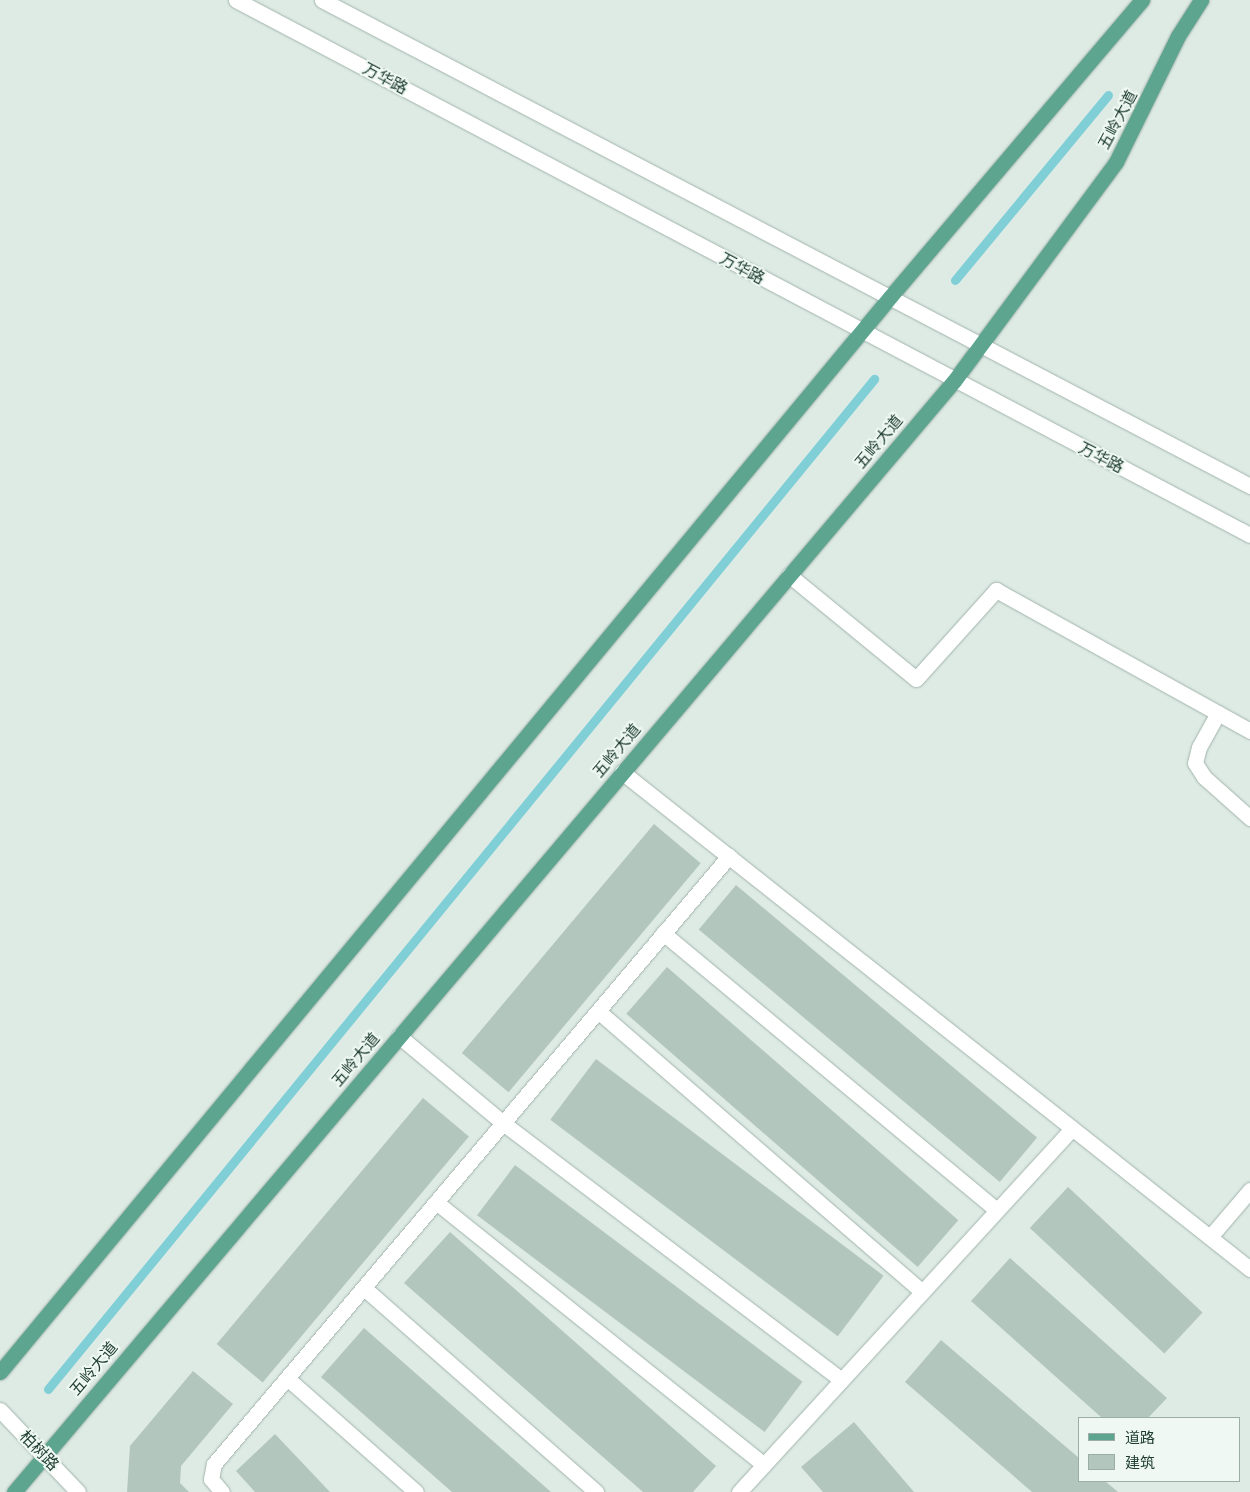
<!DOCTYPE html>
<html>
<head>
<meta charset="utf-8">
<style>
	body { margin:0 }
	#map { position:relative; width:1250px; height:1492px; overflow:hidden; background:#deebe5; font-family:"Fira Sans Condensed","Noto Sans SC",sans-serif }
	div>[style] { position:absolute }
	.stream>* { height:9px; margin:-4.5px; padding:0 4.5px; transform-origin:4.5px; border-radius:4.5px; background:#80ced6 }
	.building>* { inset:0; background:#b3c6bd; transform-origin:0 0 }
	.roads { filter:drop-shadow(0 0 1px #a1b3ac) drop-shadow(0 0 1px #a1b3ac) }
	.service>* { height:15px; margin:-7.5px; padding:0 7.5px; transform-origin:7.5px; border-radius:7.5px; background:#fff }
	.minor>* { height:15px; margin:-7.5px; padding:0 7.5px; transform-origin:7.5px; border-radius:7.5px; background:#fff }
	.tertiary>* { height:15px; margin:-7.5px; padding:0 7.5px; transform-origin:7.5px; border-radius:7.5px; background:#fff }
	.secondary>* { height:15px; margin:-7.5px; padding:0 7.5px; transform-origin:7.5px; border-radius:7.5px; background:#fff }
	.primary>* { height:15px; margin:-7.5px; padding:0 7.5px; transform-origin:7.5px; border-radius:7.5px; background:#5ea58f }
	span { translate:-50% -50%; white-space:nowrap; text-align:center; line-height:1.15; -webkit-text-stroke:4px #eff8f3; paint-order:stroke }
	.street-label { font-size:16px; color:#1e3c32 }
	.legend { position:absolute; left:1078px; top:1417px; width:162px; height:65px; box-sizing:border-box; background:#eff8f3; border:1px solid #9bada6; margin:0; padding:6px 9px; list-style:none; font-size:15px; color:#1e3c32 }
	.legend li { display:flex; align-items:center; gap:10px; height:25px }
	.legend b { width:25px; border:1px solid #9bada6 }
</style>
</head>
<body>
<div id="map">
	<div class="stream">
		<div style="left:955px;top:280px;width:240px;rotate:-50.4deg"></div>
		<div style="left:48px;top:1389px;width:1305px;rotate:-50.72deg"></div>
	</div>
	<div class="building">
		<div style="left:654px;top:824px;width:61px;height:299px;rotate:40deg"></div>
		<div style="left:736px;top:885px;width:393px;height:58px;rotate:40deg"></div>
		<div style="left:667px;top:967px;width:386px;height:62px;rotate:41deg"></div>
		<div style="left:596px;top:1059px;width:360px;height:76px;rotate:37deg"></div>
		<div style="left:423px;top:1098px;width:60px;height:321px;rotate:40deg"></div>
		<div style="left:515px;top:1165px;width:360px;height:63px;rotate:37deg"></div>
		<div style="left:1068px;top:1187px;width:184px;height:56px;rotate:43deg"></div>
		<div style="clip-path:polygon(450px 1232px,716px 1466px,693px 1492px,643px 1492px,404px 1283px)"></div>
		<div style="clip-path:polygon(1010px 1258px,1167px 1398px,1148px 1418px,1102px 1418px,971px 1301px)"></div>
		<div style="clip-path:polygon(364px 1328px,551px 1492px,452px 1492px,321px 1377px)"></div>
		<div style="clip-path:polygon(941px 1340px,1079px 1458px,1079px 1481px,1105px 1481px,1118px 1492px,1032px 1492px,905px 1382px)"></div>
		<div style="clip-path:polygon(193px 1371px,233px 1404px,181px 1466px,180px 1483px,189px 1492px,127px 1492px,130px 1446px)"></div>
		<div style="clip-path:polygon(854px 1422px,914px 1492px,823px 1492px,801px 1467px)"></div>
		<div style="clip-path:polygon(275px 1434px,330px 1492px,255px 1492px,236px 1471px)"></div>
	</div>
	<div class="roads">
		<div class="service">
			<div style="left:789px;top:575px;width:164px;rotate:39.3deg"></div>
			<div style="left:916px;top:679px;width:120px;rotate:-48deg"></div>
			<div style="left:996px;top:590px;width:291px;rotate:29deg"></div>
			<div style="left:1218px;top:713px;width:39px;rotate:119deg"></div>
			<div style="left:1199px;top:747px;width:16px;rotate:104deg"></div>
			<div style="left:1195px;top:763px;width:17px;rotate:57deg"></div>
			<div style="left:1204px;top:777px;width:62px;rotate:41.7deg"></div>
			<div style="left:663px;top:933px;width:434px;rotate:39.7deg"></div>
			<div style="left:598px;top:1011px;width:429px;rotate:40.9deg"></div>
			<div style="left:399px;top:1036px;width:136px;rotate:39.9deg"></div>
			<div style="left:503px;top:1123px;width:425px;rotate:37.2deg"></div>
			<div style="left:436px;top:1202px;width:420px;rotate:38.7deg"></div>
			<div style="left:1210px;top:1237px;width:62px;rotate:-49.6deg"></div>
			<div style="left:364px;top:1288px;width:309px;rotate:41.3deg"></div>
			<div style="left:287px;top:1378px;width:172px;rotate:41.5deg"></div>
			<div style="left:222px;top:1492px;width:17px;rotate:-130deg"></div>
			<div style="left:211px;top:1479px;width:15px;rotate:-79deg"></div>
			<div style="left:214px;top:1464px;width:797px;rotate:-49.73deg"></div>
		</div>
		<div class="minor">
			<div style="left:622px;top:772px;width:801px;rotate:38.36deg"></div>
			<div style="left:739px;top:1492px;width:493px;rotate:-47.5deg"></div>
		</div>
		<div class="tertiary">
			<div style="left:0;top:1410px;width:113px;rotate:46.4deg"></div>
		</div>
		<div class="secondary">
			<div style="left:236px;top:0;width:1146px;rotate:27.82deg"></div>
			<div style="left:322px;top:0;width:1048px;rotate:27.64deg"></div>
		</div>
		<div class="primary">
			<div style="left:0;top:1372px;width:1396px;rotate:-50.38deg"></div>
			<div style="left:890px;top:297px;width:390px;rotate:-49.7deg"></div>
			<div style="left:14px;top:1492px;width:1455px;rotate:-49.77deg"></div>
			<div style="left:954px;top:381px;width:272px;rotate:-53.5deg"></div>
			<div style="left:1116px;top:162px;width:140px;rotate:-63.8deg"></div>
			<div style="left:1178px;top:36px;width:43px;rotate:-57.4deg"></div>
		</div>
	</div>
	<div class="street-label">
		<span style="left:385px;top:79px;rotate:28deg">万华路</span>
		<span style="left:1118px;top:120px;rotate:-62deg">五岭大道</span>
		<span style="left:742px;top:269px;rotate:28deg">万华路</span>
		<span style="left:879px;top:442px;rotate:-50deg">五岭大道</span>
		<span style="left:1101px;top:458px;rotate:27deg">万华路</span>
		<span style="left:617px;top:751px;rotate:-50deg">五岭大道</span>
		<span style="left:356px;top:1060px;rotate:-50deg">五岭大道</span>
		<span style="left:94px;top:1369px;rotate:-50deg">五岭大道</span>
		<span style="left:39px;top:1451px;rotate:46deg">柏树路</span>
	</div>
	<ul class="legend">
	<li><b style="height:6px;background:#5ea58f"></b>道路</li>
	<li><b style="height:14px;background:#b3c6bd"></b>建筑</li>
	</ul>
</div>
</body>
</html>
